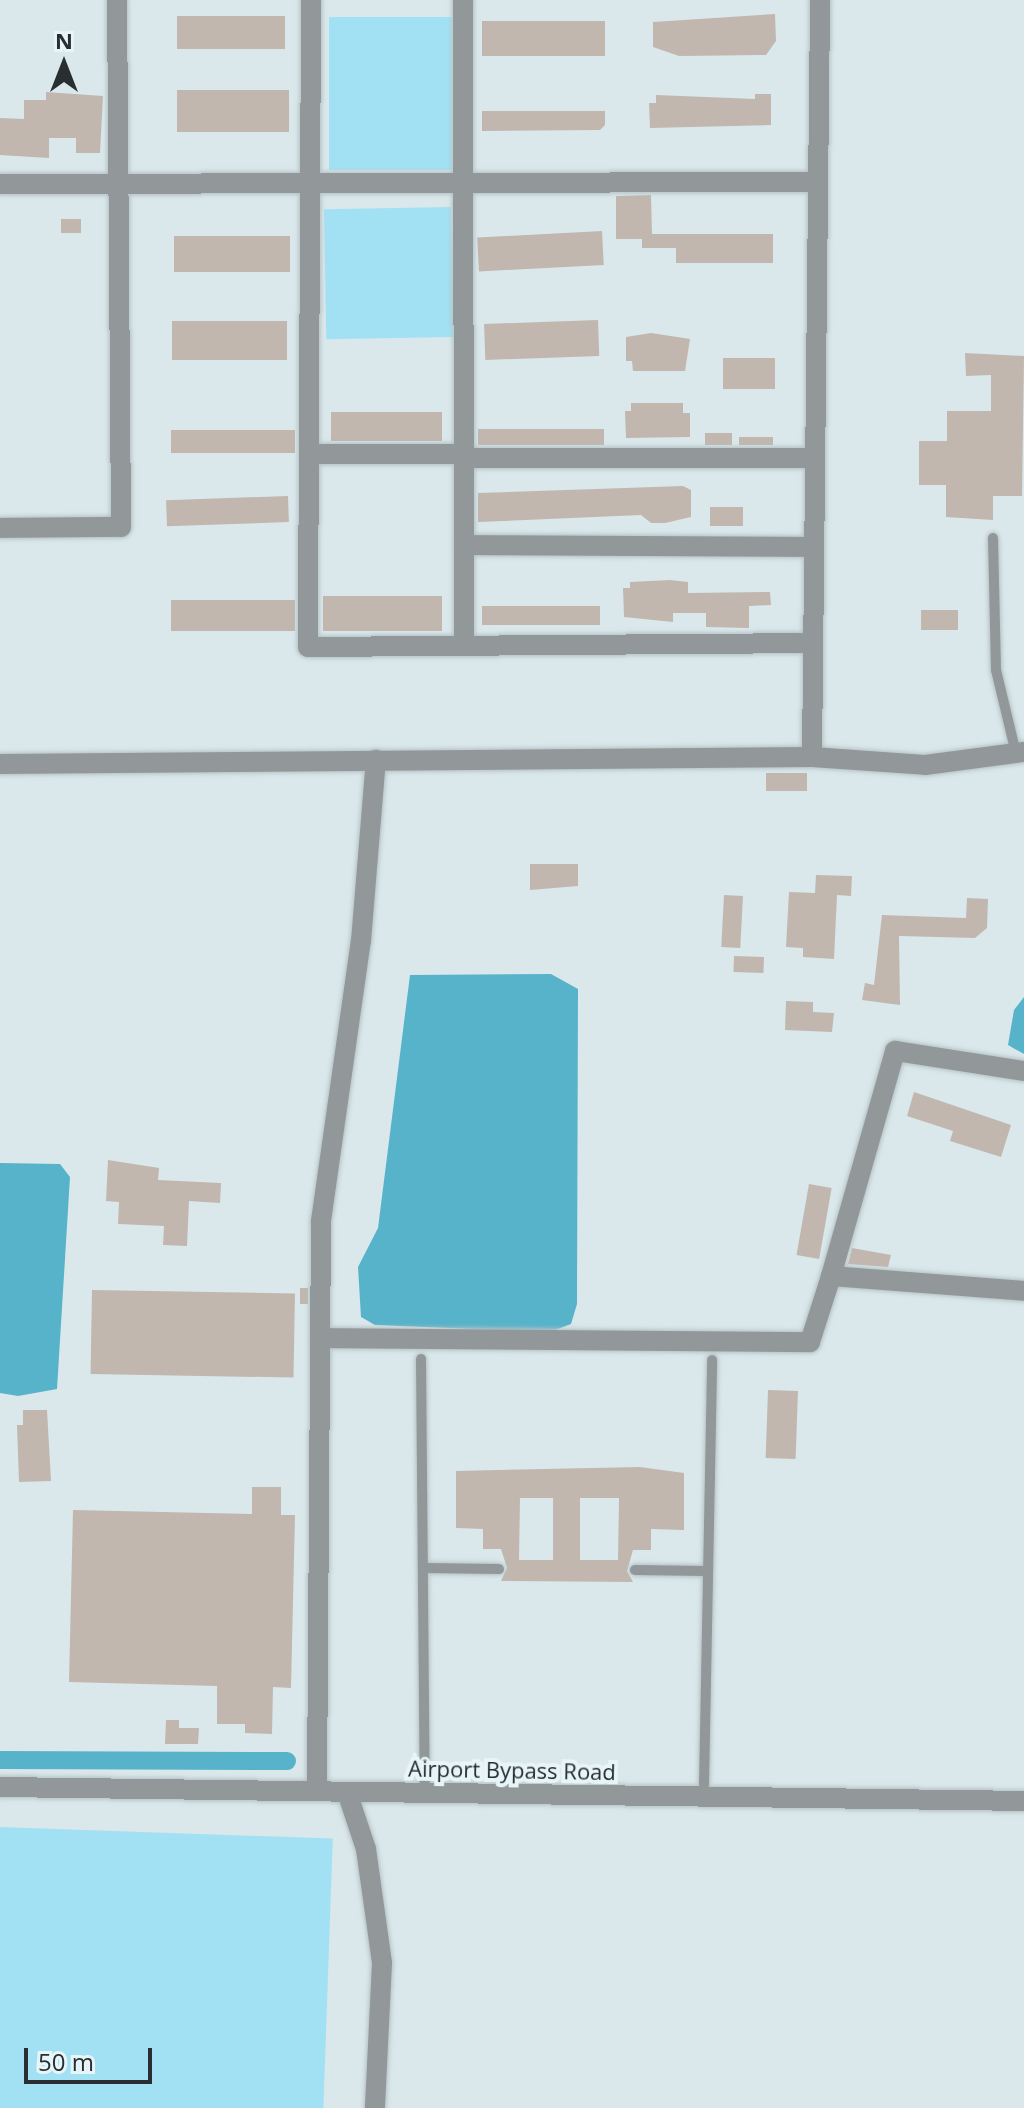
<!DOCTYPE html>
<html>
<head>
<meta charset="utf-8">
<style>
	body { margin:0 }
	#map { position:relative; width:1024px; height:2108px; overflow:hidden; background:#dae8ec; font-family:"Open Sans",sans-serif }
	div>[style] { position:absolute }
	.green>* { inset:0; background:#a2e1f3; transform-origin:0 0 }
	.water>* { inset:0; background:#57b3ca }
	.canal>* { height:18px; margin:-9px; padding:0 9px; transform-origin:9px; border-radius:9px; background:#57b3ca }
	.building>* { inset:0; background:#c1b7af; transform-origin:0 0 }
	.roads { filter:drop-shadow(0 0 2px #b7c3c6) drop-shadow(0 0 2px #b7c3c6) }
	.service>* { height:10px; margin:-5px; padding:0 5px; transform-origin:5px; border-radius:5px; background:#929899 }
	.minor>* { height:20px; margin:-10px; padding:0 10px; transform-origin:10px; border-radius:10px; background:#929899 }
	.tertiary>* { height:20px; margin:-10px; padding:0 10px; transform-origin:10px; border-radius:10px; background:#929899 }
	span { translate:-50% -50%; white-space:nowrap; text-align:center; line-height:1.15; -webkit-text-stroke:8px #e7f5f9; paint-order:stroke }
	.street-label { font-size:22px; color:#292f30 }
	.north { position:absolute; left:24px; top:24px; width:80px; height:80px; -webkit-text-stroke:6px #e7f5f9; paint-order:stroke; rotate:0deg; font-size:22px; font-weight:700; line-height:32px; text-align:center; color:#292f30 }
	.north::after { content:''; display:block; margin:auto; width:28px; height:36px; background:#292f30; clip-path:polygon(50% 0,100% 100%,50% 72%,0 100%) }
	.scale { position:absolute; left:24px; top:2048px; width:128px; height:36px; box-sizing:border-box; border:4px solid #292f30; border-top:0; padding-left:10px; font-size:24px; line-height:28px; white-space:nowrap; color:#292f30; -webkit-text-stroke:6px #e7f5f9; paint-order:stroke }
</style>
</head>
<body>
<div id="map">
	<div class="green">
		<div style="left:452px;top:17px;width:153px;height:123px;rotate:90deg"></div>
		<div style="left:451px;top:207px;width:130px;height:127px;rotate:89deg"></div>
		<div style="left:0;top:1827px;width:333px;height:281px;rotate:2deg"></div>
	</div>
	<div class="water">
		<div style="clip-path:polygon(551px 974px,578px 989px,577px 1304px,571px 1324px,550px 1332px,375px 1325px,361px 1317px,358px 1267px,378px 1228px,410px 975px)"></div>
		<div style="clip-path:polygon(1024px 997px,1024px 1054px,1008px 1045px,1014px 1010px)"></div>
		<div style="clip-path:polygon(0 1163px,60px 1164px,70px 1177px,57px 1389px,18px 1396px,0 1393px)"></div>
	</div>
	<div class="canal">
		<div style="left:0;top:1760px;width:287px;rotate:0.2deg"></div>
	</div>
	<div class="building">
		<div style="clip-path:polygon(775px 14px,776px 41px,766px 55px,679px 56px,653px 47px,653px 22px)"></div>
		<div style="left:285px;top:16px;width:33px;height:108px;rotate:90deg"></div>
		<div style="left:605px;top:21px;width:35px;height:123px;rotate:90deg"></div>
		<div style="left:177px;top:90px;width:112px;height:42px"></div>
		<div style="clip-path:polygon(46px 92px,103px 96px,100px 153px,76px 153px,76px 138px,49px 138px,49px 158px,0 155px,0 118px,24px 119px,24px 100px,46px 100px)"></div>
		<div style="clip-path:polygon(755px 94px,771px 94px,771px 125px,650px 128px,649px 103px,656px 103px,656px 95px,755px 99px)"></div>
		<div style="clip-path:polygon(482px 111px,605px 111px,605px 125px,600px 130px,482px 131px)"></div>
		<div style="clip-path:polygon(651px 195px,652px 234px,773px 234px,773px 263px,676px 263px,676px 248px,642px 248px,642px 239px,616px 239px,616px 196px)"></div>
		<div style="left:61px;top:219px;width:20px;height:14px"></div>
		<div style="left:602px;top:231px;width:34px;height:125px;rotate:87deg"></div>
		<div style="left:174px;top:236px;width:116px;height:36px"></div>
		<div style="left:598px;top:320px;width:36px;height:114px;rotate:88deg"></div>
		<div style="left:172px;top:321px;width:115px;height:39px"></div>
		<div style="clip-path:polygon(651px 333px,690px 339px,685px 371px,633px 371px,632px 361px,626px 361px,626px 337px)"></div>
		<div style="clip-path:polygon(965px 353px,1024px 356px,1022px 496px,993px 496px,993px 520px,946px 517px,946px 485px,919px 485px,919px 441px,947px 441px,947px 411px,991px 411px,991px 375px,966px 376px)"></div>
		<div style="left:723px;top:358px;width:52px;height:31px"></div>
		<div style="clip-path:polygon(631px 403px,683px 403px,683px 413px,690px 413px,690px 437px,626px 438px,625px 411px,631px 411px)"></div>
		<div style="left:331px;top:412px;width:111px;height:29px"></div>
		<div style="left:604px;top:429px;width:16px;height:126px;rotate:90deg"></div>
		<div style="left:295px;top:430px;width:23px;height:124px;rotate:90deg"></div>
		<div style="left:705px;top:433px;width:27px;height:12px"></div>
		<div style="left:739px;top:437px;width:34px;height:8px"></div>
		<div style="clip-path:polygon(683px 486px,691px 490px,691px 517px,665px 523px,651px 523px,641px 515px,478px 522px,478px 493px)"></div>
		<div style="left:288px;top:496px;width:26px;height:122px;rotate:88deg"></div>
		<div style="left:710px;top:507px;width:33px;height:19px"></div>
		<div style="clip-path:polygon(670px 580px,688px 582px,688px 593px,770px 592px,771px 605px,749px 606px,749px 628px,706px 627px,706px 613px,673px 613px,673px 622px,624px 617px,623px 588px,630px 588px,630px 582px)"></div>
		<div style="left:442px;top:596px;width:35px;height:119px;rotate:90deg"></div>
		<div style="left:171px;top:600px;width:124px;height:31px"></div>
		<div style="left:600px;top:606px;width:19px;height:118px;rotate:90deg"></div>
		<div style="left:921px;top:610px;width:37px;height:20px"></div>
		<div style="left:766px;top:773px;width:41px;height:18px"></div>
		<div style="clip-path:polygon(530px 864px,578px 864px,578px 886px,530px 890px)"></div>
		<div style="clip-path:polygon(816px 875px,852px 876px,851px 896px,837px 895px,834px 959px,803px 957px,803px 948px,786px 947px,789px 892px,815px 893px)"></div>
		<div style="left:724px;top:895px;width:19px;height:52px;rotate:3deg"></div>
		<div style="clip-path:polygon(967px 898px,988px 899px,987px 928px,975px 938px,899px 936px,900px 1005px,862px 1000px,865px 983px,874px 985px,882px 915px,966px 918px)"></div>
		<div style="left:734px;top:956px;width:30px;height:16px;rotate:2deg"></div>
		<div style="clip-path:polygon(786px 1001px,813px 1002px,813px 1012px,834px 1013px,832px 1032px,785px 1030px)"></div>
		<div style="clip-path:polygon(914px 1092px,1011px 1125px,1001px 1157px,950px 1141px,953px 1131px,907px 1116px)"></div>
		<div style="clip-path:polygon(108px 1160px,159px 1168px,158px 1180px,221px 1183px,220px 1203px,189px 1201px,187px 1246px,163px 1245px,164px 1226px,118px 1224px,119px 1202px,106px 1201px)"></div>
		<div style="left:809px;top:1184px;width:23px;height:72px;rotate:10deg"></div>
		<div style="clip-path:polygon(852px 1248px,891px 1255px,888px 1267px,848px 1264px)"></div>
		<div style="left:300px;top:1288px;width:8px;height:16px"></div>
		<div style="left:92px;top:1290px;width:203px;height:84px;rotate:1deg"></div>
		<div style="left:768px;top:1390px;width:30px;height:68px;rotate:2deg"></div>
		<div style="clip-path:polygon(23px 1410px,47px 1410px,51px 1481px,19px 1482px,17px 1425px,23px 1425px)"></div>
		<div style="clip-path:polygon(evenodd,640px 1467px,684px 1473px,684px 1530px,651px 1529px,651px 1550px,633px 1550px,627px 1571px,633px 1582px,501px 1581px,507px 1568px,501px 1549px,483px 1549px,483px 1529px,456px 1528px,456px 1471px,640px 1467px,520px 1498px,553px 1498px,553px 1560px,519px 1560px,520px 1498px,640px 1467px,580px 1498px,619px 1498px,618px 1560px,580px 1560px,580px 1498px)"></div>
		<div style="clip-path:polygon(252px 1487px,281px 1487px,281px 1515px,295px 1515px,291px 1688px,273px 1687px,272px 1734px,245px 1733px,245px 1724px,217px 1724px,217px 1686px,69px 1682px,73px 1510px,252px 1514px)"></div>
		<div style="clip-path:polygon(166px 1720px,179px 1720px,179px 1728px,199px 1728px,198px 1744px,165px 1744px)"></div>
	</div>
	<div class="roads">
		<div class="service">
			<div style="left:993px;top:538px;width:132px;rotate:88.7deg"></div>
			<div style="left:996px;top:670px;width:85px;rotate:76.5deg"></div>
			<div style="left:421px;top:1359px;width:423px;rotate:89.5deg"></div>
			<div style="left:423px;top:1568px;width:76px;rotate:0.8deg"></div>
			<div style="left:635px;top:1570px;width:70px;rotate:0.8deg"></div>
			<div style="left:704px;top:1785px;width:425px;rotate:-88.9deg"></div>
		</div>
		<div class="minor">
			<div style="left:311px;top:0;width:647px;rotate:90.27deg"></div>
			<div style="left:308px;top:647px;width:505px;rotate:-0.45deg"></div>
			<div style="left:463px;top:0;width:643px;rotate:89.91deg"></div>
			<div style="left:0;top:184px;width:818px;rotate:-0.14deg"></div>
			<div style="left:309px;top:454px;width:155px"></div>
			<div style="left:464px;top:458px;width:351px"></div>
			<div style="left:0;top:528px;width:121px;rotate:-0.5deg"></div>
			<div style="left:121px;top:527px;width:527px;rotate:-90.43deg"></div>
			<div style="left:464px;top:545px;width:350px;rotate:0.3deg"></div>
			<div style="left:812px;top:757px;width:757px;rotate:-89.39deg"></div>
			<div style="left:0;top:764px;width:812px;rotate:-0.49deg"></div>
			<div style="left:812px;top:757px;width:113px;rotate:4deg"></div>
			<div style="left:925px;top:765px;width:100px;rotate:-7.5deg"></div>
			<div style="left:831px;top:1276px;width:234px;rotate:-74.1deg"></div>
			<div style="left:895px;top:1051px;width:131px;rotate:8.8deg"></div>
			<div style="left:320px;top:1338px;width:490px;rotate:0.5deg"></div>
			<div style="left:810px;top:1342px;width:69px;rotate:-72.3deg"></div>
			<div style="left:831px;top:1276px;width:194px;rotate:4.4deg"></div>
			<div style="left:317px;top:1791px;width:570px;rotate:-89.6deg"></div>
			<div style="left:321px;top:1221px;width:283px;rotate:-81.9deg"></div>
			<div style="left:361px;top:941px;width:182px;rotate:-85.3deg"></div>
			<div style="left:347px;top:1792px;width:60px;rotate:71.6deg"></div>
			<div style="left:366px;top:1849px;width:115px;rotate:82deg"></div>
			<div style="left:382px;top:1963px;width:145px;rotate:92.8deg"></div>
		</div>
		<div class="tertiary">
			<div style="left:0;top:1787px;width:1024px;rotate:0.78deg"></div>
		</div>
	</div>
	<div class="street-label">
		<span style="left:512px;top:1770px;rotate:1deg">Airport Bypass Road</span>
	</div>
	<div class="north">N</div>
	<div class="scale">50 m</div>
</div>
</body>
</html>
